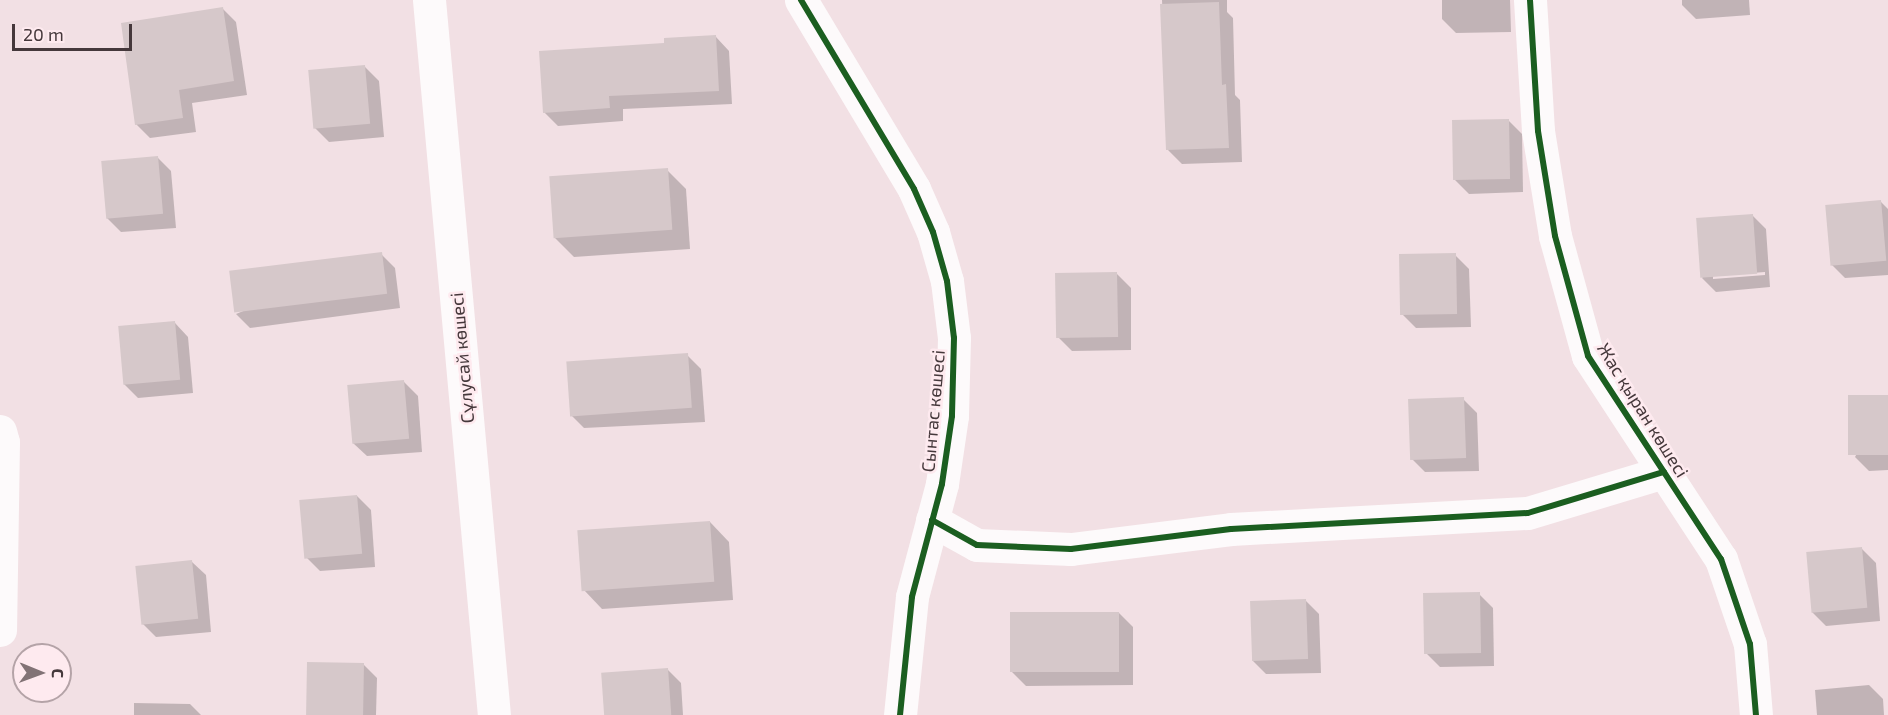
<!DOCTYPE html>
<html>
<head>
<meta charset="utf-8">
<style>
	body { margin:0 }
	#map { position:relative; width:1888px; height:715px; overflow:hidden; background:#f2e0e4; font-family:"Exo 2",sans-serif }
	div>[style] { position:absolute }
	.shadow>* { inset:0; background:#0003 }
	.building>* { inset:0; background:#d6c8ca; transform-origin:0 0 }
	.minor>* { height:33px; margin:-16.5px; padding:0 16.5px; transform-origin:16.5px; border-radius:16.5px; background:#fdfafb }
	.cycleway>* { height:6px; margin:-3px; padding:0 3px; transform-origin:3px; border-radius:3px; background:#1b5e20 }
	span { translate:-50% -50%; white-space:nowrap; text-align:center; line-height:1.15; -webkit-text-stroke:5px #feeaef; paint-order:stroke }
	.street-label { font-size:18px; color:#45383b }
	.north { position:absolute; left:12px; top:643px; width:60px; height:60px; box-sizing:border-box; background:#feeaef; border:2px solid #b4a3a7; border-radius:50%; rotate:91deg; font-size:16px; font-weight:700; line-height:24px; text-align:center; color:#45383b }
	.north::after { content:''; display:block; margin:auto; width:21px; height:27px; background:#827376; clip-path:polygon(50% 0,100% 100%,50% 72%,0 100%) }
	.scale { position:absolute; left:12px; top:24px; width:120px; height:27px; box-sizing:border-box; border:3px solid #45383b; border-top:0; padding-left:8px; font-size:18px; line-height:21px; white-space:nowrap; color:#45383b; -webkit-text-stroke:4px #feeaef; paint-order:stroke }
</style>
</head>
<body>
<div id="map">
	<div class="shadow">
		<div style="clip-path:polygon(1162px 0,1227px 0,1227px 12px,1233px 18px,1235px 95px,1240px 100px,1242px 162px,1182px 164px,1168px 150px)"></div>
		<div style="clip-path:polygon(1442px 0,1510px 0,1511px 32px,1456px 33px,1442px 19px)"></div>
		<div style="clip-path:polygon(1682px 0,1749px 0,1750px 15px,1696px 19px,1682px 5px)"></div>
		<div style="clip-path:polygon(222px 8px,236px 22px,247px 95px,192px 103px,196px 132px,150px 138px,136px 124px)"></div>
		<div style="clip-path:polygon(716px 37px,729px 51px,732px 104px,623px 109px,623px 121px,558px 126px,544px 112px,666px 44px)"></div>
		<div style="clip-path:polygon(365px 67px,379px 81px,384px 137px,329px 142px,315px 128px)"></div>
		<div style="clip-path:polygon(1508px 120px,1522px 134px,1523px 192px,1469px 194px,1455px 180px)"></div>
		<div style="clip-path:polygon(157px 157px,171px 171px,176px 228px,121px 232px,107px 218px)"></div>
		<div style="clip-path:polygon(667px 170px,686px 189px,690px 249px,574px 257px,554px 237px)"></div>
		<div style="clip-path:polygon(1881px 202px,1888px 209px,1888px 275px,1845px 278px,1831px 264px)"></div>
		<div style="clip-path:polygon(evenodd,1752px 215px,1766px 229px,1770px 287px,1716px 292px,1702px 278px,1752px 215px,1765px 272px,1765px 275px,1713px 279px,1713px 276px,1765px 272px)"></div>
		<div style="clip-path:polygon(381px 254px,395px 268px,400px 308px,250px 328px,236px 314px)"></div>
		<div style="clip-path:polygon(1455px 255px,1469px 269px,1471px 327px,1416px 328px,1402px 314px)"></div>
		<div style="clip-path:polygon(1117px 274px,1131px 288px,1131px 350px,1072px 351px,1058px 337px)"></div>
		<div style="clip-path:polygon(175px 323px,188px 337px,193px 393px,138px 398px,124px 384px)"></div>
		<div style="clip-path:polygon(687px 355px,701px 369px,705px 422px,584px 428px,570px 414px)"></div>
		<div style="clip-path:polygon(404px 382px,418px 396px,422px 452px,367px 456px,353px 443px)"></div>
		<div style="clip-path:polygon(1888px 396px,1888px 470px,1869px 471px,1855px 457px)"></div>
		<div style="clip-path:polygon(1463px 399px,1477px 413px,1479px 471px,1425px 472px,1411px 458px)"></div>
		<div style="clip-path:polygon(357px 496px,371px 510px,375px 567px,320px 571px,306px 557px)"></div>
		<div style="clip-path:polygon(710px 522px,729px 542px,733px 600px,602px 609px,583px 589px)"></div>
		<div style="clip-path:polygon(1862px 549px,1876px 563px,1880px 621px,1826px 626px,1812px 612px)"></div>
		<div style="clip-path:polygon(192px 562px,206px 575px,211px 632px,156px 637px,142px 623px)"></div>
		<div style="clip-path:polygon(1479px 594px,1493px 608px,1494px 666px,1440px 667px,1426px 653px)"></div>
		<div style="clip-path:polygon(1305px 600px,1319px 614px,1321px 673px,1266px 674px,1252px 660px)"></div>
		<div style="clip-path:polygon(1119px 613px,1133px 627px,1133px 685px,1026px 686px,1012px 672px)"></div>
		<div style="clip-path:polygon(363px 664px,377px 678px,376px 715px,307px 715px)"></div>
		<div style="clip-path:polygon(667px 669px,681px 683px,683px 715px,606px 715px)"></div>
		<div style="clip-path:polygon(1869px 685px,1883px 699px,1884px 715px,1817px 715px,1815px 690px)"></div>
		<div style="clip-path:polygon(134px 703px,190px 704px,201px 715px,134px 715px)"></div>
	</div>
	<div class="building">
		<div style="clip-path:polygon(1219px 2px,1222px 85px,1226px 84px,1229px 148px,1166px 150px,1160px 4px)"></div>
		<div style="clip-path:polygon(223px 7px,234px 81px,179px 90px,183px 118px,135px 125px,121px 23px)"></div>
		<div style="clip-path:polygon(716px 35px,719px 91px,609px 96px,610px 108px,543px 113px,539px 51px,664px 43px,664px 38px)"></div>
		<div style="left:365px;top:65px;width:59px;height:57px;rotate:85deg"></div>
		<div style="left:1509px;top:119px;width:60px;height:57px;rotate:89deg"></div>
		<div style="left:158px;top:156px;width:58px;height:57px;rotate:85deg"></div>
		<div style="left:668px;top:168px;width:62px;height:119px;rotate:86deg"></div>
		<div style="left:1881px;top:200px;width:61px;height:56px;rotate:85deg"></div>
		<div style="left:1753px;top:214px;width:60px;height:57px;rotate:86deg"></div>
		<div style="left:382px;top:252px;width:42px;height:154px;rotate:83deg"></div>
		<div style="left:1456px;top:253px;width:61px;height:57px;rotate:89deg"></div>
		<div style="left:1117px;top:272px;width:65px;height:62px;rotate:89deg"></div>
		<div style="left:175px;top:321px;width:59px;height:57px;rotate:85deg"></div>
		<div style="left:688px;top:353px;width:55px;height:122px;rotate:86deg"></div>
		<div style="left:404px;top:380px;width:59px;height:57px;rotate:85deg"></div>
		<div style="left:1888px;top:395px;width:60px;height:40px;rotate:90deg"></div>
		<div style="left:1464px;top:397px;width:61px;height:56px;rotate:88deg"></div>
		<div style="left:357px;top:495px;width:59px;height:58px;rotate:85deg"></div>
		<div style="left:710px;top:521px;width:61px;height:133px;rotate:86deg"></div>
		<div style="left:1862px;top:547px;width:61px;height:56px;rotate:85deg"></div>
		<div style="left:192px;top:560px;width:59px;height:57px;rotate:84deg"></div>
		<div style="left:1480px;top:592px;width:61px;height:57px;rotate:89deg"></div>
		<div style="left:1306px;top:599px;width:60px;height:56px;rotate:88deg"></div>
		<div style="left:1010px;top:612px;width:109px;height:60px"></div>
		<div style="left:307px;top:662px;width:57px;height:53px;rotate:1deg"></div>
		<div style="left:668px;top:668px;width:47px;height:67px;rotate:86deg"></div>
	</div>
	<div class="minor">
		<div style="left:429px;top:0;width:718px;rotate:84.81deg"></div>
		<div style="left:801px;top:0;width:220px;rotate:59.1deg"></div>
		<div style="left:914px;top:189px;width:47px;rotate:66.2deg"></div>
		<div style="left:933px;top:232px;width:51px;rotate:74.1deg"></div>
		<div style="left:947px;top:281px;width:57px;rotate:83deg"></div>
		<div style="left:954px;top:338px;width:78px;rotate:91.5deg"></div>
		<div style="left:952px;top:416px;width:69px;rotate:98.4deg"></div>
		<div style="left:942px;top:484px;width:117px;rotate:104.9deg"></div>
		<div style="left:912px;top:597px;width:119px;rotate:95.8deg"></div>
		<div style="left:1530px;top:0;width:131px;rotate:86.5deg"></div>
		<div style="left:1538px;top:131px;width:106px;rotate:80.8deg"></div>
		<div style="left:1555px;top:236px;width:124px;rotate:74.6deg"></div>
		<div style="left:1588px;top:356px;width:243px;rotate:56.8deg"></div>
		<div style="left:1721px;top:559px;width:90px;rotate:71.2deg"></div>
		<div style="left:1750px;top:644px;width:71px;rotate:85.2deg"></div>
		<div style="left:0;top:431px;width:11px;rotate:75deg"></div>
		<div style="left:3px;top:442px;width:188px;rotate:90.9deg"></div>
		<div style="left:932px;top:520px;width:51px;rotate:29.1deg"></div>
		<div style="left:977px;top:545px;width:94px;rotate:2.4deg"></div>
		<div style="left:1071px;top:549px;width:161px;rotate:-7.1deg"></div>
		<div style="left:1231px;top:529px;width:297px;rotate:-3.1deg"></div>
		<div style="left:1528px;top:513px;width:142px;rotate:-16.8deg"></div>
	</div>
	<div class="cycleway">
		<div style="left:801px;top:0;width:220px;rotate:59.1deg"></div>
		<div style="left:914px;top:189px;width:47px;rotate:66.2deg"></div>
		<div style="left:933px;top:232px;width:51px;rotate:74.1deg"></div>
		<div style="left:947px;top:281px;width:57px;rotate:83deg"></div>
		<div style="left:954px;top:338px;width:78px;rotate:91.5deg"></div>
		<div style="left:952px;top:416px;width:69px;rotate:98.4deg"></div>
		<div style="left:942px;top:484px;width:117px;rotate:104.9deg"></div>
		<div style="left:912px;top:597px;width:119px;rotate:95.8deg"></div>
		<div style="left:1530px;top:0;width:131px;rotate:86.5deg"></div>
		<div style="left:1538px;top:131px;width:106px;rotate:80.8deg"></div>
		<div style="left:1555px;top:236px;width:124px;rotate:74.6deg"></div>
		<div style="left:1588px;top:356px;width:243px;rotate:56.8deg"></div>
		<div style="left:1721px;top:559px;width:90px;rotate:71.2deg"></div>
		<div style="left:1750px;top:644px;width:71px;rotate:85.2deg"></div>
		<div style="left:932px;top:520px;width:51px;rotate:29.1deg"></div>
		<div style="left:977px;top:545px;width:94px;rotate:2.4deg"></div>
		<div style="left:1071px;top:549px;width:161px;rotate:-7.1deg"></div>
		<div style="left:1231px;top:529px;width:297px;rotate:-3.1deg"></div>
		<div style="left:1528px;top:513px;width:142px;rotate:-16.8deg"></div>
	</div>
	<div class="street-label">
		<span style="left:462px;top:358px;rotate:-95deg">Сұлусай көшесі</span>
		<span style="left:1643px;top:410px;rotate:58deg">Жас қыран көшесі</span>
		<span style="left:933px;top:411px;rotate:-85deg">Сынтас көшесі</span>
	</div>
	<div class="north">С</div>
	<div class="scale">20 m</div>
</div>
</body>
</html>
